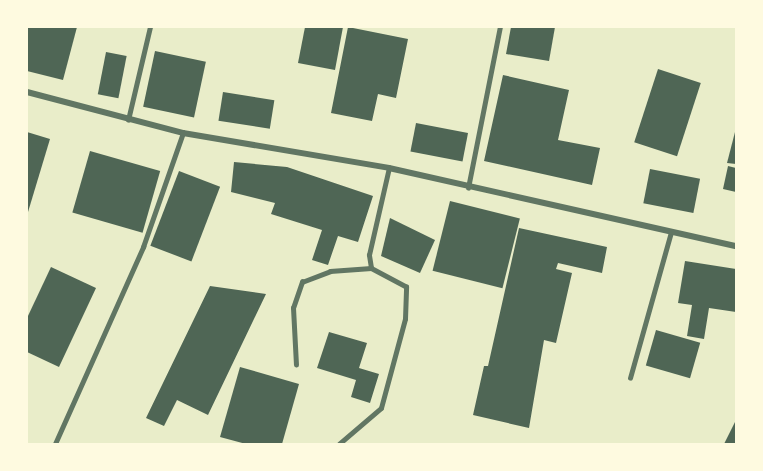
<!DOCTYPE html>
<html>
<head>
<meta charset="utf-8">
<style>
	body { margin:0 }
	#map { position:relative; width:763px; height:471px; overflow:hidden; background:#e9edc9; font-family:"PT Sans Narrow",sans-serif }
	div>[style] { position:absolute }
	.building>* { inset:0; background:#4f6655; transform-origin:0 0 }
	.service>* { height:4.5px; margin:-2.25px; padding:0 2.25px; transform-origin:2.25px; border-radius:2.25px; background:#617663 }
	.minor>* { height:6px; margin:-3px; padding:0 3px; transform-origin:3px; border-radius:3px; background:#617663 }
	span { translate:-50% -50%; white-space:nowrap; text-align:center; line-height:1.15; -webkit-text-stroke:4.5px #fefae0; paint-order:stroke }
	.frame { position:absolute; inset:0; border:28px solid #fefae0; pointer-events:none }
</style>
</head>
<body>
<div id="map">
	<div class="building">
		<div style="clip-path:polygon(27px 27px,77px 27px,63px 80px,27px 71px)"></div>
		<div style="clip-path:polygon(305px 27px,343px 27px,335px 70px,298px 63px)"></div>
		<div style="clip-path:polygon(348px 27px,408px 39px,396px 98px,378px 94px,372px 121px,331px 113px)"></div>
		<div style="clip-path:polygon(511px 27px,555px 27px,549px 61px,506px 54px)"></div>
		<div style="left:155px;top:51px;width:52px;height:57px;rotate:12deg"></div>
		<div style="left:106px;top:52px;width:21px;height:43px;rotate:11deg"></div>
		<div style="left:658px;top:69px;width:45px;height:77px;rotate:18deg"></div>
		<div style="clip-path:polygon(503px 75px,569px 90px,558px 140px,600px 148px,592px 185px,484px 161px)"></div>
		<div style="left:223px;top:92px;width:52px;height:29px;rotate:9deg"></div>
		<div style="left:416px;top:123px;width:53px;height:29px;rotate:11deg"></div>
		<div style="clip-path:polygon(27px 132px,50px 139px,28px 212px,27px 212px)"></div>
		<div style="clip-path:polygon(735px 132px,736px 132px,736px 164px,727px 163px)"></div>
		<div style="left:90px;top:151px;width:73px;height:64px;rotate:16deg"></div>
		<div style="clip-path:polygon(234px 162px,287px 167px,373px 196px,358px 242px,338px 236px,328px 265px,312px 260px,322px 230px,271px 214px,275px 203px,231px 192px)"></div>
		<div style="clip-path:polygon(728px 166px,736px 168px,736px 192px,723px 189px)"></div>
		<div style="left:650px;top:169px;width:51px;height:35px;rotate:11deg"></div>
		<div style="left:179px;top:171px;width:44px;height:80px;rotate:21deg"></div>
		<div style="left:450px;top:201px;width:72px;height:72px;rotate:14deg"></div>
		<div style="clip-path:polygon(390px 218px,435px 240px,420px 273px,381px 256px)"></div>
		<div style="clip-path:polygon(519px 228px,607px 247px,602px 273px,558px 263px,556px 269px,572px 273px,556px 343px,544px 340px,529px 428px,473px 415px,484px 366px,488px 366px)"></div>
		<div style="clip-path:polygon(685px 261px,736px 269px,736px 312px,709px 308px,704px 339px,687px 336px,692px 305px,678px 303px)"></div>
		<div style="clip-path:polygon(51px 267px,96px 288px,59px 367px,27px 352px,27px 318px)"></div>
		<div style="clip-path:polygon(210px 286px,266px 294px,208px 415px,177px 400px,164px 426px,146px 418px)"></div>
		<div style="left:656px;top:330px;width:46px;height:37px;rotate:16deg"></div>
		<div style="clip-path:polygon(329px 332px,367px 343px,359px 368px,379px 374px,370px 403px,351px 397px,356px 380px,317px 368px)"></div>
		<div style="clip-path:polygon(240px 367px,299px 384px,282px 444px,246px 444px,220px 437px)"></div>
		<div style="clip-path:polygon(736px 420px,736px 444px,724px 444px)"></div>
	</div>
	<div class="service">
		<div style="left:128px;top:120px;width:96px;rotate:-76.7deg"></div>
		<div style="left:468px;top:188px;width:164px;rotate:-78.8deg"></div>
		<div style="left:296px;top:365px;width:57px;rotate:-93deg"></div>
		<div style="left:293px;top:308px;width:28px;rotate:-71deg"></div>
		<div style="left:302px;top:282px;width:30px;rotate:-21deg"></div>
		<div style="left:330px;top:271px;width:41px;rotate:-4.2deg"></div>
		<div style="left:630px;top:378px;width:152px;rotate:-74.3deg"></div>
		<div style="left:55px;top:444px;width:216px;rotate:-65.9deg"></div>
		<div style="left:143px;top:247px;width:121px;rotate:-70.7deg"></div>
		<div style="left:339px;top:444px;width:55px;rotate:-40.6deg"></div>
		<div style="left:381px;top:408px;width:92px;rotate:-74.9deg"></div>
		<div style="left:405px;top:319px;width:32px;rotate:-88deg"></div>
		<div style="left:406px;top:287px;width:40px;rotate:-152deg"></div>
		<div style="left:371px;top:268px;width:13px;rotate:-99deg"></div>
		<div style="left:369px;top:255px;width:89px;rotate:-77.1deg"></div>
	</div>
	<div class="minor">
		<div style="left:27px;top:92px;width:161px;rotate:14.7deg"></div>
		<div style="left:183px;top:133px;width:209px;rotate:9.6deg"></div>
		<div style="left:389px;top:168px;width:356px;rotate:12.7deg"></div>
	</div>
	<div class="frame"></div>
</div>
</body>
</html>
